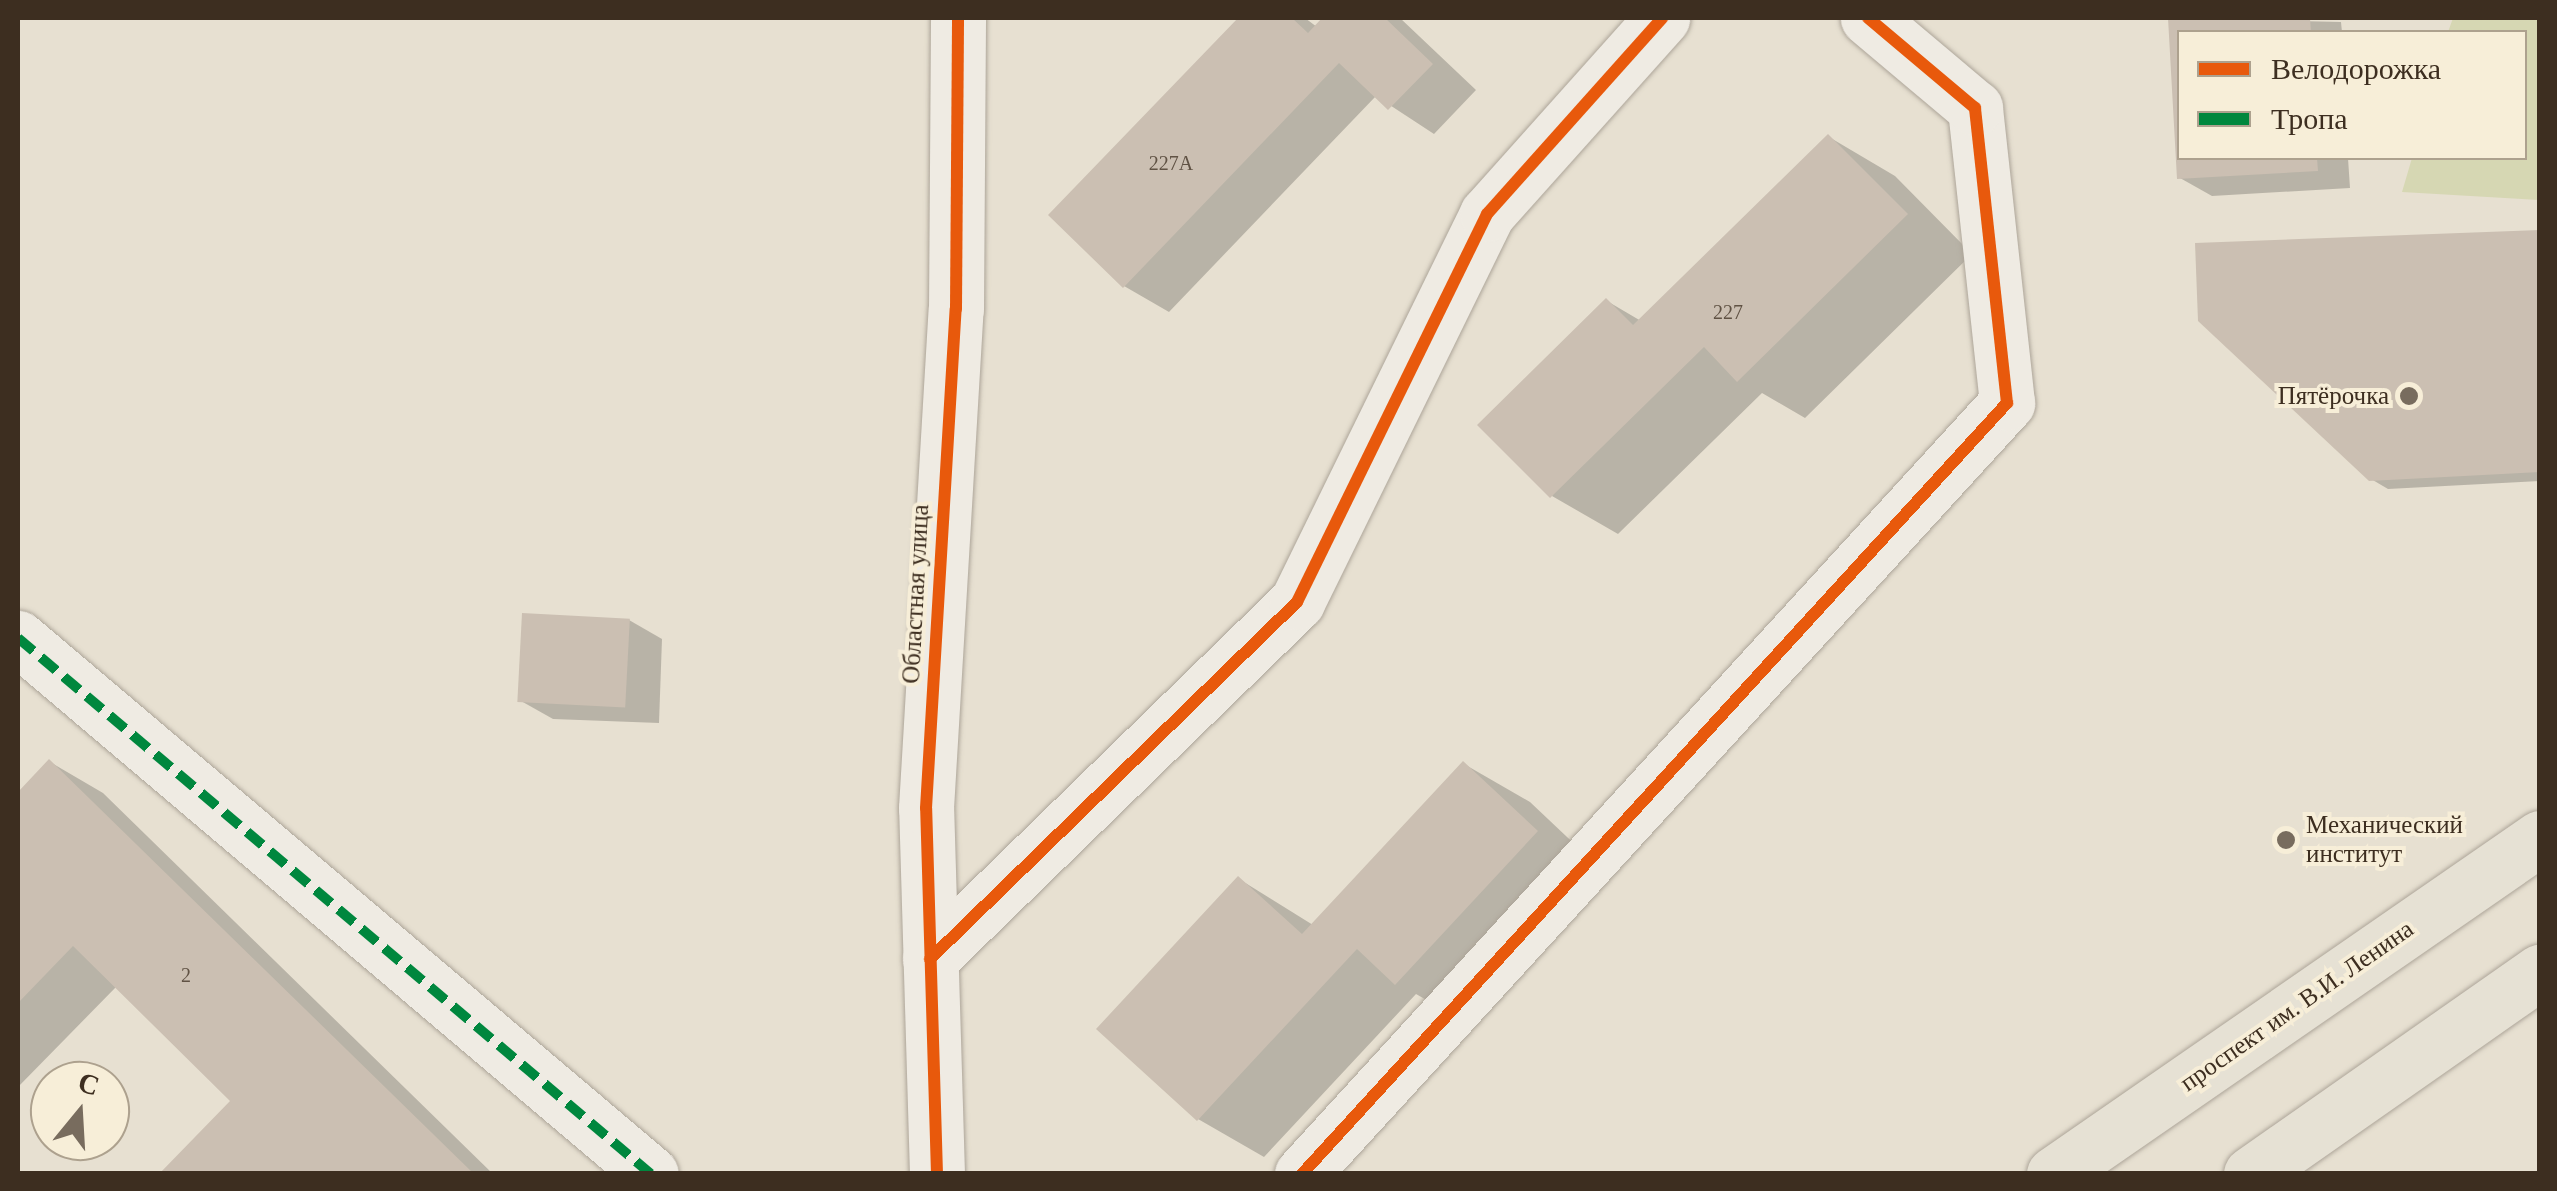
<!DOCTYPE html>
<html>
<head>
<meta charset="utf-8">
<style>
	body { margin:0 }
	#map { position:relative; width:2557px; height:1191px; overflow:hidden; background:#e7e0d1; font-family:Georgia,serif }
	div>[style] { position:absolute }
	.green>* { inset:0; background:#d6d7b3 }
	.shadow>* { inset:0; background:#0003 }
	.building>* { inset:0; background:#cbbfb2; transform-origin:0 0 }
	.roads { filter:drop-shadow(0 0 2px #ada599) drop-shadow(0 0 2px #ada599) }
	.minor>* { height:55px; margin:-27.5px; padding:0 27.5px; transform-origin:27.5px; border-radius:27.5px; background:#efebe3 }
	.major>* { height:55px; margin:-27.5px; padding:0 27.5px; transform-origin:27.5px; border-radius:27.5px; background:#e6e1d4 }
	.quiet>* { height:10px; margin-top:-5px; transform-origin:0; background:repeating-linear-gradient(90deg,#00873e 0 20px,transparent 0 30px) }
	.cycleway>* { height:12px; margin:-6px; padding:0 6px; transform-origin:6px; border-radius:6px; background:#e8590c }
	.dots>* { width:28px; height:28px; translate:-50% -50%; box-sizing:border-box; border:5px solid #f7eed8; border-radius:50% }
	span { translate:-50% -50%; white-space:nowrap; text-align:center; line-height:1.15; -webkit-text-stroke:8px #f7eed8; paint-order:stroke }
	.number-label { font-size:20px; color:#605244 }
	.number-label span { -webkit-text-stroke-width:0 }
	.poi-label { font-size:25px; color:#3d2e20 }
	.right { translate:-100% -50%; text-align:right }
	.left { translate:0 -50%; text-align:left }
	.street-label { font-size:25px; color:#3d2e20 }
	.frame { position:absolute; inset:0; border:20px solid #3d2e20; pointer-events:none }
	.legend { position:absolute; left:2177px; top:30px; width:350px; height:130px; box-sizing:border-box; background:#f7eed8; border:2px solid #ada18e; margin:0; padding:12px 18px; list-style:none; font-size:30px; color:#3d2e20 }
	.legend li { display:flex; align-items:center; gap:20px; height:50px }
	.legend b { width:50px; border:2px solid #ada18e }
	.north { position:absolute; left:30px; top:1061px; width:100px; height:100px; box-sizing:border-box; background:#f7eed8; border:2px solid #ada18e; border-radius:50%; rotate:18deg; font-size:28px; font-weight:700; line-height:40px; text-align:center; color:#3d2e20 }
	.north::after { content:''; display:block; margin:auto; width:35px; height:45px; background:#786c5e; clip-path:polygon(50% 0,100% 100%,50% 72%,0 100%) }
</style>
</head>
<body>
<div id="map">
	<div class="green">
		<div style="clip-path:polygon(2453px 18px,2539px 18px,2539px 200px,2402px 192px,2412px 158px,2524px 158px,2524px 32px,2448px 32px)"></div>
	</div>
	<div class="shadow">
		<div style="clip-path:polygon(1242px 18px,1305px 18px,1317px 27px,1325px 18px,1400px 18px,1476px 90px,1434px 134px,1376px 96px,1169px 312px,1124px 286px,1051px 215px)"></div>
		<div style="clip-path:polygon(2170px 18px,2341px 22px,2342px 32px,2180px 32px,2180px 158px,2348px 158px,2350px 188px,2212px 196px,2180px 178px)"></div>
		<div style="clip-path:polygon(1829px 137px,1895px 176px,1972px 254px,1805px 418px,1762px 393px,1618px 534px,1552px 496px,1607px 301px,1641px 321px)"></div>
		<div style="clip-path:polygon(2540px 233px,2540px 481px,2388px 489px,2371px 479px)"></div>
		<div style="clip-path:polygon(629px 620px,662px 639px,659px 723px,553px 719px,521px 701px)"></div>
		<div style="clip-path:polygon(50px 762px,103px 793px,493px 1174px,163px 1174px,234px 1101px,117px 986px,18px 1087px,18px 795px)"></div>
		<div style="clip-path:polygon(1464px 764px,1530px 802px,1603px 871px,1463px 1021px,1416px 994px,1264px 1157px,1198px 1119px,1239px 879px,1313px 925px)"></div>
	</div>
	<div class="building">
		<div style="clip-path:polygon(1238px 18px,1292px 18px,1308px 33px,1322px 18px,1385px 18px,1433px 64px,1388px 110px,1339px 63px,1123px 288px,1048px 215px)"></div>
		<div style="clip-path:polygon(2168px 18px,2310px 18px,2311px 32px,2180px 32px,2180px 158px,2317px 158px,2318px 171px,2177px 179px)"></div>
		<div style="clip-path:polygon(1828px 134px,1908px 214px,1737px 382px,1704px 347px,1550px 498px,1477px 425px,1606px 298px,1633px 325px)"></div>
		<div style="clip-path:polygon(2540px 230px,2540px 472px,2369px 481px,2198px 321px,2195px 243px)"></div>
		<div style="left:522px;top:613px;width:108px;height:89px;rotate:3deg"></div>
		<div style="clip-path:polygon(49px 759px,474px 1174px,159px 1174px,230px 1101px,73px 946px,18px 1003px,18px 792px)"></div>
		<div style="clip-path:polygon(1463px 761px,1538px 831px,1395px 985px,1357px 949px,1197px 1121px,1096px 1029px,1238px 876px,1302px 934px)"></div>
	</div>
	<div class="roads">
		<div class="minor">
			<div style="left:18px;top:638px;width:829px;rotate:40.26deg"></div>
			<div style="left:930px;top:959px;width:512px;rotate:-44.21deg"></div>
			<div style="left:1297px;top:602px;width:432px;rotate:-63.9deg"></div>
			<div style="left:1487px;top:214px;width:263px;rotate:-48.2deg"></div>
			<div style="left:937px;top:1174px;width:366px;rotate:-91.7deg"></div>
			<div style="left:926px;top:808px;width:500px;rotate:-86.6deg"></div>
			<div style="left:956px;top:309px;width:291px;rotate:-89.6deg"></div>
			<div style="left:1302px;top:1174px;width:1045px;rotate:-47.56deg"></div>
			<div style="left:2007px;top:403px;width:297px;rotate:-96.2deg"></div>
			<div style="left:1975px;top:108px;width:140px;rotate:-139.9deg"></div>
		</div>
		<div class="major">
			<div style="left:2054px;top:1174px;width:591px;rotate:-34.66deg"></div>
			<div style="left:2251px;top:1174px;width:353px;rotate:-35deg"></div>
		</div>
	</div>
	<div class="quiet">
		<div style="left:18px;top:638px;width:829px;rotate:40.26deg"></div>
	</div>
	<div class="cycleway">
		<div style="left:930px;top:959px;width:512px;rotate:-44.21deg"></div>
		<div style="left:1297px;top:602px;width:432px;rotate:-63.9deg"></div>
		<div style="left:1487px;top:214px;width:263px;rotate:-48.2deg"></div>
		<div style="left:937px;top:1174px;width:366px;rotate:-91.7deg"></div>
		<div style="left:926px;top:808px;width:500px;rotate:-86.6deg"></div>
		<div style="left:956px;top:309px;width:291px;rotate:-89.6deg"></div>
		<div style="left:1302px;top:1174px;width:1045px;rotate:-47.56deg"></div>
		<div style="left:2007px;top:403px;width:297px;rotate:-96.2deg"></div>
		<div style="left:1975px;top:108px;width:140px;rotate:-139.9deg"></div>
	</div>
	<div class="dots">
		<div style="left:2409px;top:396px;background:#786c5e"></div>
		<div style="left:2286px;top:840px;background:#786c5e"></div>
	</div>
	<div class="number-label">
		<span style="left:1171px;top:163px">227А</span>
		<span style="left:1728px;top:312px">227</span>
		<span style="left:186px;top:975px">2</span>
	</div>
	<div class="poi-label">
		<span class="right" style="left:2389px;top:396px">Пятёрочка</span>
		<span class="left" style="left:2306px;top:840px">Механический<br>институт</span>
	</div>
	<div class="street-label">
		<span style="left:916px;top:594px;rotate:-87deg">Областная улица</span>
		<span style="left:2297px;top:1006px;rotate:-35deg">проспект им. В.И. Ленина</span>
	</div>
	<div class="frame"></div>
	<ul class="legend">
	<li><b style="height:12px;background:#e8590c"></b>Велодорожка</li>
	<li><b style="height:12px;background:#00873e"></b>Тропа</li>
	</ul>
	<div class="north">С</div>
</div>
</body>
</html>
